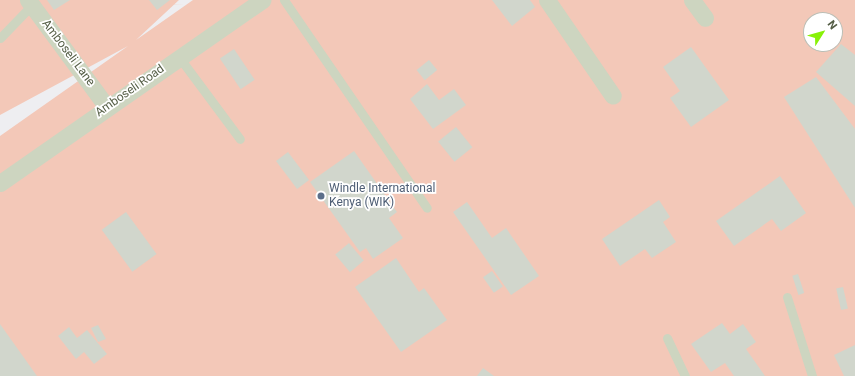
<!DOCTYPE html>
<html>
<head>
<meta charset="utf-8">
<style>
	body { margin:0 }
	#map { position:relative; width:855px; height:376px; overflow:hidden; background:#eeeef1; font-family:Roboto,sans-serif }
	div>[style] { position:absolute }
	.green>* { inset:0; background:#f3c8b8 }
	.building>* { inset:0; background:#d1d6cc; transform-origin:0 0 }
	.service>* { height:9px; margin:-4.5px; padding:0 4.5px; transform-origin:4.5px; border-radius:4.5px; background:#cdd5c0 }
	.minor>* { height:17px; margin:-8.5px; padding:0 8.5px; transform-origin:8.5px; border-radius:8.5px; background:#cdd5c0 }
	.dots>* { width:11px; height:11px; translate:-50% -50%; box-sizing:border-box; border:2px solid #fff; border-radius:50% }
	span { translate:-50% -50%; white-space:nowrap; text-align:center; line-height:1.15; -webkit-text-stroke:3.5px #fff; paint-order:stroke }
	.street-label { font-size:12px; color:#545d45 }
	.service-label { font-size:12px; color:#4e5e75 }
	.left { translate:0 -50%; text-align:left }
	.north { position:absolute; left:803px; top:12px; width:40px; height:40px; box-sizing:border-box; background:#fff; border:1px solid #bbbeb5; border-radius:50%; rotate:53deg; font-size:11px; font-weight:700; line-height:16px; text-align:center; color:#545d45 }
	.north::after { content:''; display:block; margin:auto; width:14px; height:18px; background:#88f108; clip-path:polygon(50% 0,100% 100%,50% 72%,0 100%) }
</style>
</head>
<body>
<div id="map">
	<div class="green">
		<div style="clip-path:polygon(evenodd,0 0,179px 0,136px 40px,193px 0,855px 0,855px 376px,0 376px,0 136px,128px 46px,0 115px,0 0,811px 20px,835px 20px,835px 44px,811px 44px,811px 20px)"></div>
	</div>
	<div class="building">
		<div style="clip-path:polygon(47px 0,70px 0,54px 10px)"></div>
		<div style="clip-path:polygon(149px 0,170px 0,157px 10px)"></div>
		<div style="clip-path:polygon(492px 0,530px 0,535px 7px,512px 26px)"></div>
		<div style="clip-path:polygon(841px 44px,855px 55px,855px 106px,816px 72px)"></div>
		<div style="clip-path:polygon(691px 47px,729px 100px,691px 127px,670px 98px,680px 91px,663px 67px)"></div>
		<div style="left:234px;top:49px;width:37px;height:17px;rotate:56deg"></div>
		<div style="left:429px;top:60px;width:13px;height:16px;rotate:51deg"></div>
		<div style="clip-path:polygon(816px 77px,855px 129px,855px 208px,784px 97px)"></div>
		<div style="clip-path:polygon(427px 84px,439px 100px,454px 89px,466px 105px,433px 129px,410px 99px)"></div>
		<div style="left:456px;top:127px;width:26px;height:23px;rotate:51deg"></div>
		<div style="clip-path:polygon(354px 151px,397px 212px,389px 218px,403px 238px,373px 259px,366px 248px,360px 252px,310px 182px)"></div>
		<div style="left:288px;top:152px;width:35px;height:15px;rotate:53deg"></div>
		<div style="clip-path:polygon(780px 176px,806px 213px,781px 231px,772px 219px,734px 246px,716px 221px)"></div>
		<div style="clip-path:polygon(659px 200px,670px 217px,663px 222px,676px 242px,652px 258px,645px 249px,620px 266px,602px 239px)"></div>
		<div style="clip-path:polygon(467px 202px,492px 238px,506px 228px,539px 276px,511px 295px,453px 212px)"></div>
		<div style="left:126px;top:212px;width:52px;height:30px;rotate:54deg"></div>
		<div style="left:349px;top:243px;width:23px;height:18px;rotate:50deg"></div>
		<div style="clip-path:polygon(396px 258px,419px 292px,424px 288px,447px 320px,401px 352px,355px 287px)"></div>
		<div style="left:492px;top:271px;width:19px;height:11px;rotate:55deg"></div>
		<div style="left:798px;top:274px;width:20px;height:6px;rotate:72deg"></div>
		<div style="left:843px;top:287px;width:22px;height:7px;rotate:77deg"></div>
		<div style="clip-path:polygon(722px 323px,730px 334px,743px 324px,756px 342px,746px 349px,765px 376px,734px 376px,725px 363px,711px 372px,691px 344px)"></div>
		<div style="clip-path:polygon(0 324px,37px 376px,0 376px)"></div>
		<div style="clip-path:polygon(98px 325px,106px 339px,98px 342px,91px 328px)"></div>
		<div style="clip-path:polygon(69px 327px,77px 338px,87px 330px,107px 354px,94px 364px,84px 352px,76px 359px,58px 336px)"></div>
		<div style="clip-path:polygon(855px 345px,855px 376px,844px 376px,834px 355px)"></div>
		<div style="clip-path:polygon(483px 368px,494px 376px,477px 376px)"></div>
	</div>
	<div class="service">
		<div style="left:284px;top:0;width:252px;rotate:55.5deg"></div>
		<div style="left:0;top:38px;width:46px;rotate:-45.9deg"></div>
		<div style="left:179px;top:57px;width:102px;rotate:53.4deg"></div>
		<div style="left:787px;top:297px;width:83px;rotate:72.4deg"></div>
		<div style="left:667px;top:338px;width:42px;rotate:64.7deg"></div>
	</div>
	<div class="minor">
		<div style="left:28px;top:0;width:133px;rotate:53.6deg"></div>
		<div style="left:547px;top:0;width:116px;rotate:55.5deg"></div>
		<div style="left:692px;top:0;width:22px;rotate:54deg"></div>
		<div style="left:0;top:183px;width:320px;rotate:-34.9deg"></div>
	</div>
	<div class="dots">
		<div style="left:321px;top:196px;background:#5c6f8a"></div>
	</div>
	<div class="street-label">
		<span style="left:68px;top:53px;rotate:53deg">Amboseli Lane</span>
		<span style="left:130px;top:91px;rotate:-35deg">Amboseli Road</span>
	</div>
	<div class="service-label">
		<span class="left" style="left:329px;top:196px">Windle International<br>Kenya (WIK)</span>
	</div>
	<div class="north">N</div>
</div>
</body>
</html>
